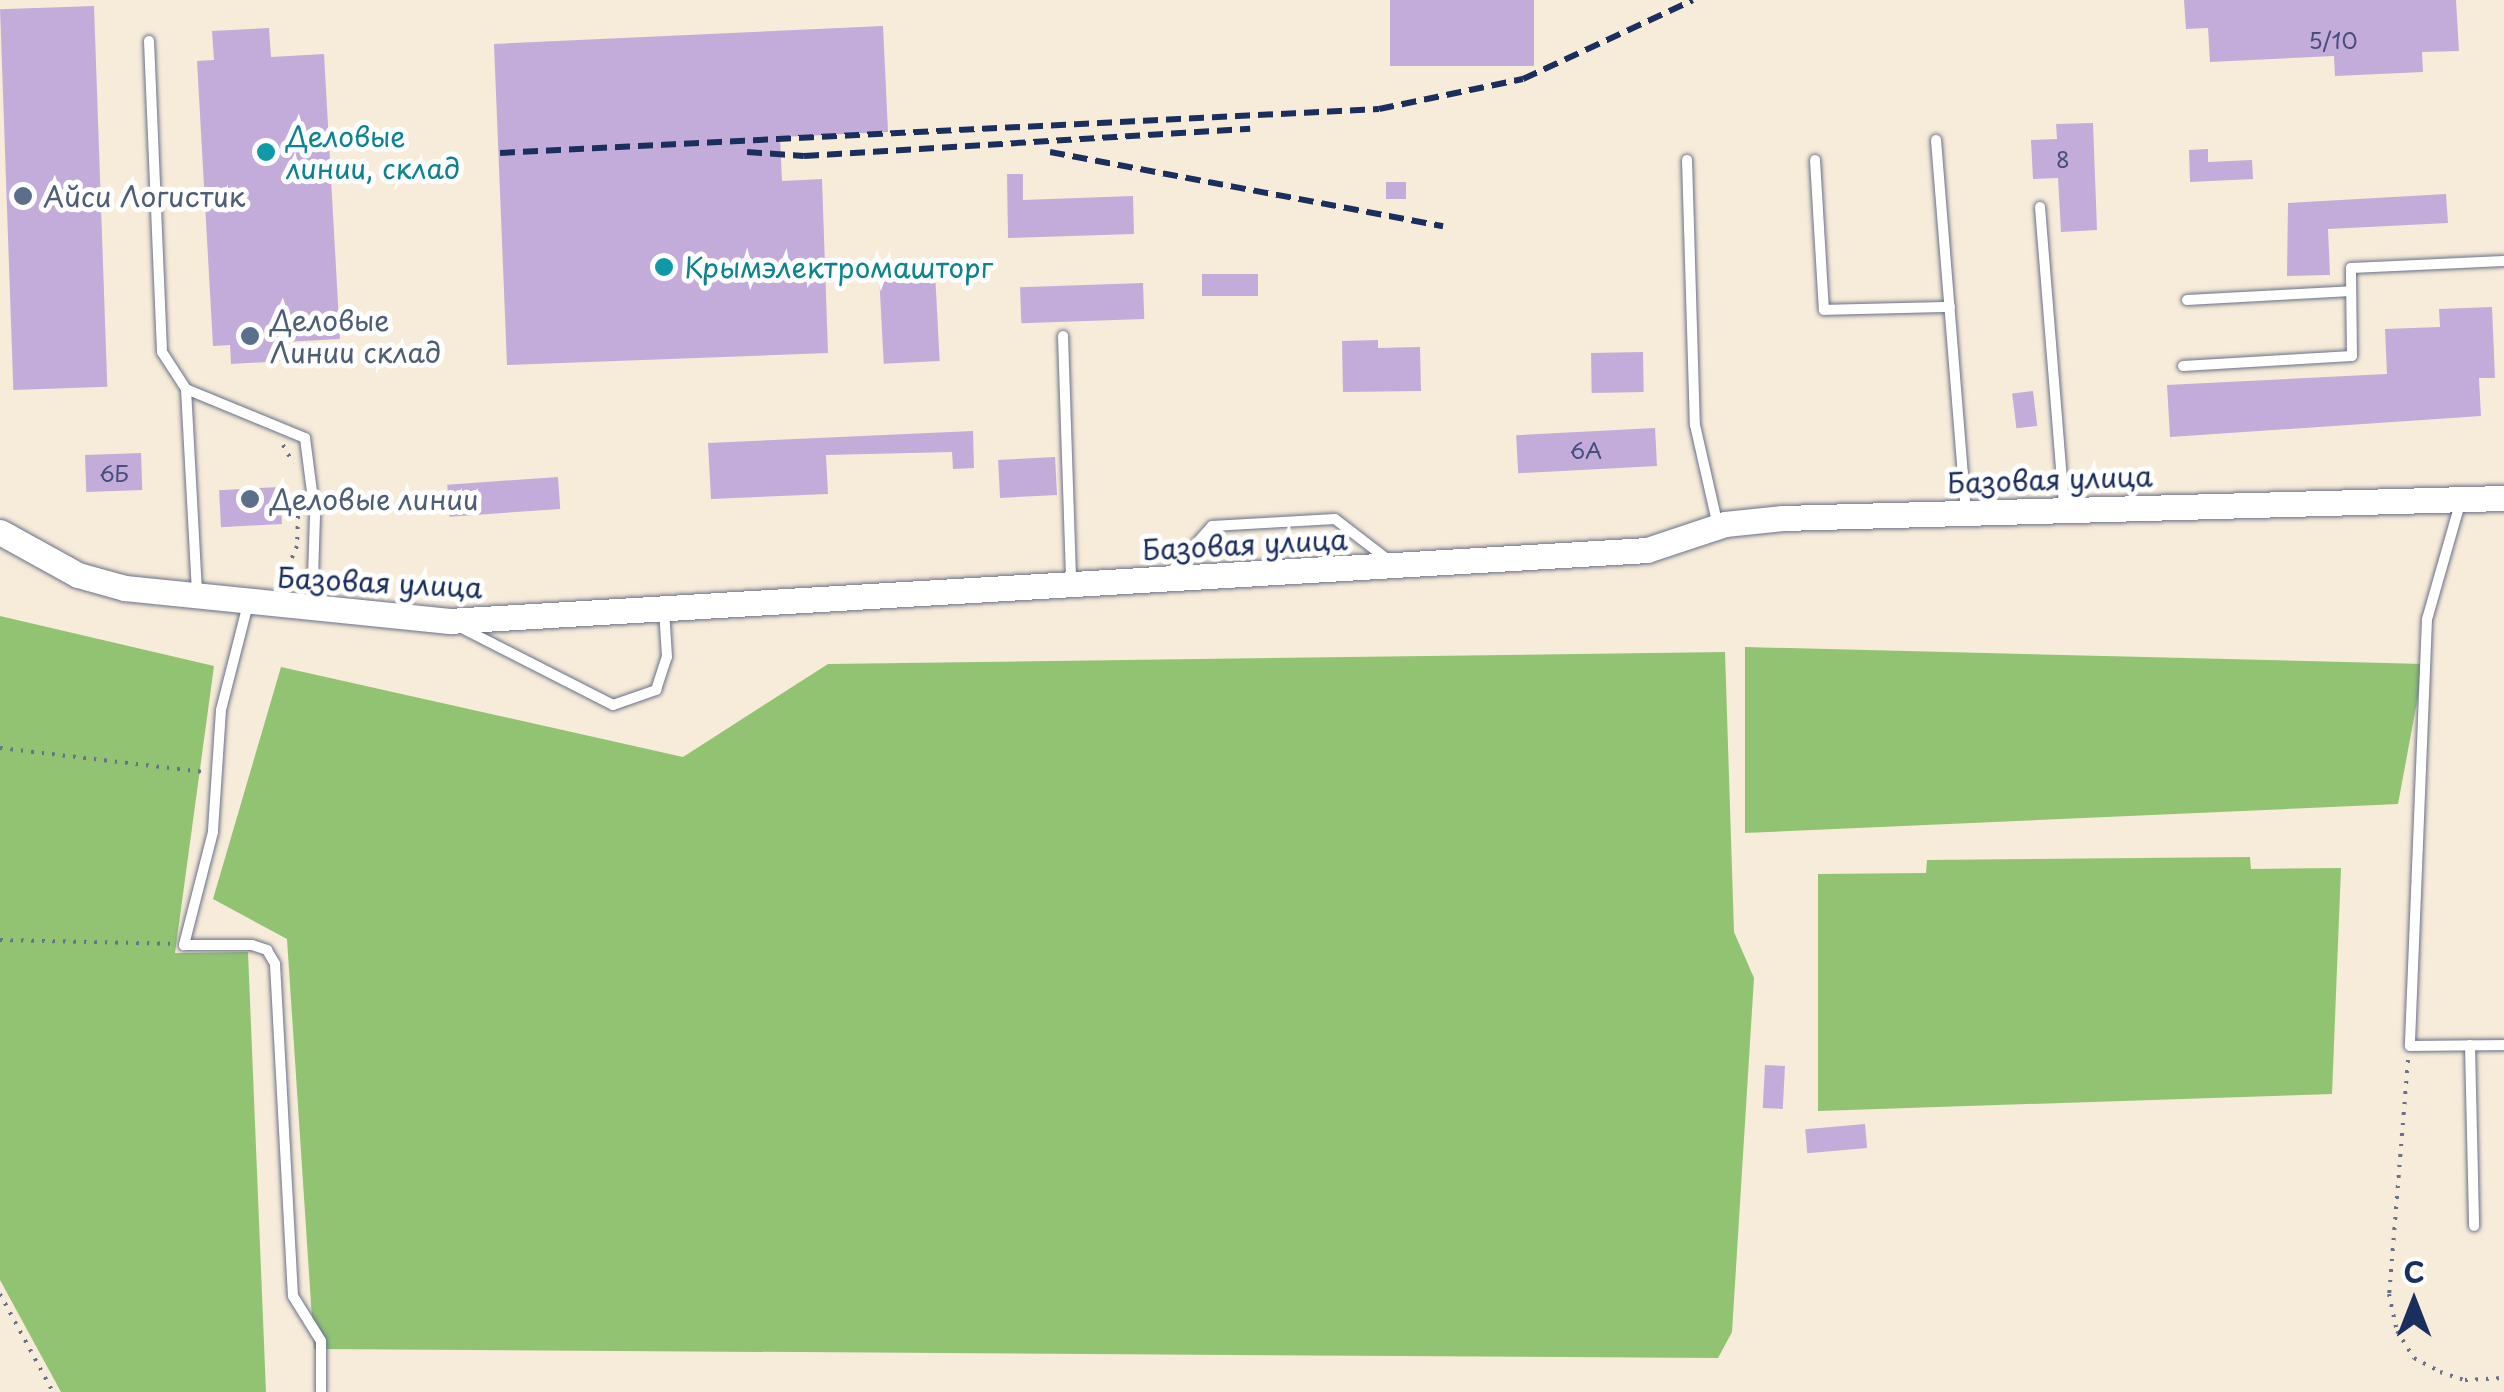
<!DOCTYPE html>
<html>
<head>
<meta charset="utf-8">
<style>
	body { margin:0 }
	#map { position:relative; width:2504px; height:1392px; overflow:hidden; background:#f7ebd9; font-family:"Playpen Sans",sans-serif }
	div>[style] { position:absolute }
	.green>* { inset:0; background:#91c373 }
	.building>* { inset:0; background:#c3acda; transform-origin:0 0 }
	.path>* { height:4px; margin-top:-2px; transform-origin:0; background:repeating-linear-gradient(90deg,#687189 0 2.5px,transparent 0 10.5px) }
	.roads { filter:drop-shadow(0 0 2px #687189) drop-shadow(0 0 2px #687189) }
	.service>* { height:10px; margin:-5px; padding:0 5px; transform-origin:5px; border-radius:5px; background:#fff }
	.tertiary>* { height:25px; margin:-12.5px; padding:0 12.5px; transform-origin:12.5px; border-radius:12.5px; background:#fff }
	.rail>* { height:6px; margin-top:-3px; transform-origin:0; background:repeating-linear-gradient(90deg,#1b2f5e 0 15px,transparent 0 23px) }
	.dots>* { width:28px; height:28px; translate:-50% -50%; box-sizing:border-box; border:5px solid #fff; border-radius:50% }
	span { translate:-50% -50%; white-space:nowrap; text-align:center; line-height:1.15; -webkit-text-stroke:10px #fff; paint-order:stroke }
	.number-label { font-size:22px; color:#454e7d }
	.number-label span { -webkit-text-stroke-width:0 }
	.culture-label { font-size:28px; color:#0d838f }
	.left { translate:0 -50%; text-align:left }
	.service-label { font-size:28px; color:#4e5e75 }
	.street-label { font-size:28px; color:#1b2f5e }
	.north { position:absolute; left:2364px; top:1252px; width:100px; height:100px; -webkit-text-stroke:8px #fff; paint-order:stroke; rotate:0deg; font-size:28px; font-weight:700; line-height:40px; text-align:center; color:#1b2f5e }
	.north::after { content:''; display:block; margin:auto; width:35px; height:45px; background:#1b2f5e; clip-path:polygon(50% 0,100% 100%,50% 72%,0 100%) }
</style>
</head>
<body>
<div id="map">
	<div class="green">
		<div style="clip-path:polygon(0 616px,214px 666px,175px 953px,248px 952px,266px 1392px,61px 1392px,0 1280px)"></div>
		<div style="clip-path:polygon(1745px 647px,2424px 664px,2398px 804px,1745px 833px)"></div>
		<div style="clip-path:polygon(1725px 652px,1734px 932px,1754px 978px,1732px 1332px,1718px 1358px,314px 1349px,287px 939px,213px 899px,281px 667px,683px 757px,828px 664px)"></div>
		<div style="clip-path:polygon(2250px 857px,2251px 869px,2341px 868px,2332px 1094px,1818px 1111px,1818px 874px,1926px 873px,1927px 860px)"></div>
	</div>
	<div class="building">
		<div style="left:1390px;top:0;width:144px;height:66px"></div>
		<div style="clip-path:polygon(2184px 0,2456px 0,2459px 51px,2422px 52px,2423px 72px,2335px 76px,2334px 56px,2210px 62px,2208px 28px,2186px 29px)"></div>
		<div style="left:94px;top:6px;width:381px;height:94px;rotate:88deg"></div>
		<div style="clip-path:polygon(883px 26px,888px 132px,780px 137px,782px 181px,822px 179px,828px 353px,507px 365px,494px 44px)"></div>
		<div style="clip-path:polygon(269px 28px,271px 57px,324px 54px,340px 339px,284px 342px,285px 361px,231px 364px,230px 345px,213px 346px,197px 61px,214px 60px,212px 31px)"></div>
		<div style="clip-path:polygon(2093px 123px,2097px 230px,2061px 232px,2058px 178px,2033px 179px,2031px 140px,2057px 139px,2056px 124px)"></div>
		<div style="clip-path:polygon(2208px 149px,2208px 162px,2252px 160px,2253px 179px,2190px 182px,2189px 150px)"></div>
		<div style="clip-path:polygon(1007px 174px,1023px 174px,1023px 200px,1133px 196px,1134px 234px,1008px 238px)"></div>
		<div style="left:1386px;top:182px;width:20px;height:17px"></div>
		<div style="clip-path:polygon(2446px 194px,2448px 223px,2328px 229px,2330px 275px,2287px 276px,2288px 203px)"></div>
		<div style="left:935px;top:272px;width:89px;height:56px;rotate:87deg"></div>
		<div style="left:1258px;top:274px;width:22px;height:56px;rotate:90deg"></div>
		<div style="left:1143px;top:283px;width:36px;height:123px;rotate:88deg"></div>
		<div style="clip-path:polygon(2492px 307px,2495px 378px,2479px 378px,2481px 416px,2170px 437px,2167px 385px,2387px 374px,2385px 329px,2440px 327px,2439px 309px)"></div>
		<div style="clip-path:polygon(1378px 340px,1378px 348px,1420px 347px,1421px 391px,1343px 392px,1342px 341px)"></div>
		<div style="left:1643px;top:352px;width:40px;height:52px;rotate:89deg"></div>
		<div style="left:2033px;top:391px;width:35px;height:21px;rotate:83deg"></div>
		<div style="left:1655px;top:428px;width:38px;height:139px;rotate:87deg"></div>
		<div style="clip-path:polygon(973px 431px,974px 468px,953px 469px,952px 452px,826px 455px,828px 494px,711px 499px,708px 443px)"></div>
		<div style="left:141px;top:453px;width:37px;height:56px;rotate:88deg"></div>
		<div style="left:1055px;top:457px;width:38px;height:57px;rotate:87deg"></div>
		<div style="left:558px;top:477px;width:32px;height:111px;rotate:86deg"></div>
		<div style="left:280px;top:487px;width:37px;height:61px;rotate:87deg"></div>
		<div style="left:1765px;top:1065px;width:20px;height:43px;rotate:3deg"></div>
		<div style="left:1865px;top:1124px;width:24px;height:60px;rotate:85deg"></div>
	</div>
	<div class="path">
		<div style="left:283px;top:445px;width:21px;rotate:61deg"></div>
		<div style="left:281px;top:508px;width:16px;rotate:-4deg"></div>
		<div style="left:297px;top:507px;width:9px;rotate:84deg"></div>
		<div style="left:298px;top:516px;width:30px;rotate:92deg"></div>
		<div style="left:297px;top:546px;width:40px;rotate:113.4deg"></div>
		<div style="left:0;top:748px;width:205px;rotate:6.7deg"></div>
		<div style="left:0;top:940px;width:170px;rotate:1.3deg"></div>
		<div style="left:2408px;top:1060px;width:235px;rotate:94.6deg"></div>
		<div style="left:2389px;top:1294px;width:38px;rotate:78deg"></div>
		<div style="left:2397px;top:1331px;width:32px;rotate:58deg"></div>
		<div style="left:2414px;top:1358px;width:30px;rotate:28deg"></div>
		<div style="left:2440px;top:1372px;width:26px;rotate:18deg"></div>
		<div style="left:2465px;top:1380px;width:39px;rotate:-3deg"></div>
		<div style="left:0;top:1294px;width:111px;rotate:61.6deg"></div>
	</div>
	<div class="roads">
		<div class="service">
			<div style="left:149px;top:41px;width:311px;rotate:87.6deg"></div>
			<div style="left:162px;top:352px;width:44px;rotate:57deg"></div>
			<div style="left:186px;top:389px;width:129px;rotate:22.4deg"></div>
			<div style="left:305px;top:438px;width:78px;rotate:82.6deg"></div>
			<div style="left:315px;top:515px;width:93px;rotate:91.8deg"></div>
			<div style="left:1936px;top:140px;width:371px;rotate:85.4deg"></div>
			<div style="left:1687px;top:160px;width:265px;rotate:88.3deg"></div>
			<div style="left:1695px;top:425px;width:104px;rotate:77.2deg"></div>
			<div style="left:1815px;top:160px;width:150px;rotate:86.6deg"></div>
			<div style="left:1824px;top:310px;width:126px;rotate:-1.4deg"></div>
			<div style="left:2040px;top:207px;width:301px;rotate:85.4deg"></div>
			<div style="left:2187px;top:300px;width:164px;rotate:-3.1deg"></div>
			<div style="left:1063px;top:336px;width:247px;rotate:88.1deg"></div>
			<div style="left:2183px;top:366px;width:169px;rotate:-3.4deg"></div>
			<div style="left:2352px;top:356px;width:88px;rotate:-90.7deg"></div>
			<div style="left:2351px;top:268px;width:153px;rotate:-2.6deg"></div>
			<div style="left:186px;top:389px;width:203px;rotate:86.9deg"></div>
			<div style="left:2461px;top:500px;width:124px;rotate:105.9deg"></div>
			<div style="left:2427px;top:619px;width:427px;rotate:92.3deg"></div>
			<div style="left:2410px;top:1046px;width:94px;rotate:-0.6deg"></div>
			<div style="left:1169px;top:574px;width:64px;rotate:-48.1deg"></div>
			<div style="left:1212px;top:526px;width:123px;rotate:-3.3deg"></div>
			<div style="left:1335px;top:519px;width:66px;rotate:37.6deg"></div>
			<div style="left:248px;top:604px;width:109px;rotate:104.3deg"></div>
			<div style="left:221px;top:710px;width:122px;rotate:93.8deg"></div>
			<div style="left:213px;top:832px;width:117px;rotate:104.4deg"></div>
			<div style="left:184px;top:945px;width:68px"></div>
			<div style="left:252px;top:945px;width:16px;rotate:18deg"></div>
			<div style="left:267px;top:950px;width:16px;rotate:60deg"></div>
			<div style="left:275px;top:964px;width:332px;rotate:86.9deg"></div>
			<div style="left:293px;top:1296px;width:53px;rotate:58.1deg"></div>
			<div style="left:321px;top:1341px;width:51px;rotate:90deg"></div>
			<div style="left:458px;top:626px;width:174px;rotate:27deg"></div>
			<div style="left:613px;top:705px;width:46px;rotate:-19.2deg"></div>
			<div style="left:656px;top:690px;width:35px;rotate:-72deg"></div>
			<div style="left:667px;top:657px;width:48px;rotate:-93.6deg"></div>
			<div style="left:2470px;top:1045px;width:181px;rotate:88.7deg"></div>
		</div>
		<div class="tertiary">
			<div style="left:0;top:532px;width:89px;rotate:28.9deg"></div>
			<div style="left:78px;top:575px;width:49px;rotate:15.5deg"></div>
			<div style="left:125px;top:588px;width:326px;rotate:5.8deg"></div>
			<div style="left:449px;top:621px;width:1200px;rotate:-3.39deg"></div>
			<div style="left:1647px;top:550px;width:82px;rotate:-18.4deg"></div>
			<div style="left:1725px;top:524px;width:58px;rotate:-5.9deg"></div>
			<div style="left:1783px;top:518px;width:721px;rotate:-1.59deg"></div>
		</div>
	</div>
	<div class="rail">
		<div style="left:747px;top:152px;width:57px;rotate:4deg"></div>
		<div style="left:804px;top:156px;width:447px;rotate:-3.5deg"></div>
		<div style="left:1050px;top:152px;width:400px;rotate:10.7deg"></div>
		<div style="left:500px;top:153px;width:880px;rotate:-2.87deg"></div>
		<div style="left:1379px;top:109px;width:147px;rotate:-11.8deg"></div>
		<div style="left:1523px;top:79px;width:187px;rotate:-24.9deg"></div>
	</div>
	<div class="dots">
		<div style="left:266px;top:152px;background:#0f9aa8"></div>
		<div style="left:23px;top:196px;background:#5c6f8a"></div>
		<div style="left:664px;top:267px;background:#0f9aa8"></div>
		<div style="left:250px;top:336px;background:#5c6f8a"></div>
		<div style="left:250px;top:499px;background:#5c6f8a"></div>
	</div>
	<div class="number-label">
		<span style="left:2333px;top:40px">5/10</span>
		<span style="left:2063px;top:159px">8</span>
		<span style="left:1586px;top:450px">6А</span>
		<span style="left:114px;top:473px">6Б</span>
	</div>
	<div class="culture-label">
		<span class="left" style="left:286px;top:152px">Деловые<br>линии, склад</span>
		<span class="left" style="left:684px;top:267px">Крымэлектромашторг</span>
	</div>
	<div class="service-label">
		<span class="left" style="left:43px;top:196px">Айси Логистик</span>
		<span class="left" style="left:270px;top:336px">Деловые<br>Линии склад</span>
		<span class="left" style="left:270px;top:499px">Деловые линии</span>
	</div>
	<div class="street-label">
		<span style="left:2050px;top:479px;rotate:-2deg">Базовая улица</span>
		<span style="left:1245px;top:544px;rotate:-3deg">Базовая улица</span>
		<span style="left:380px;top:582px;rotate:3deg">Базовая улица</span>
	</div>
	<div class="north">С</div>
</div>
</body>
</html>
